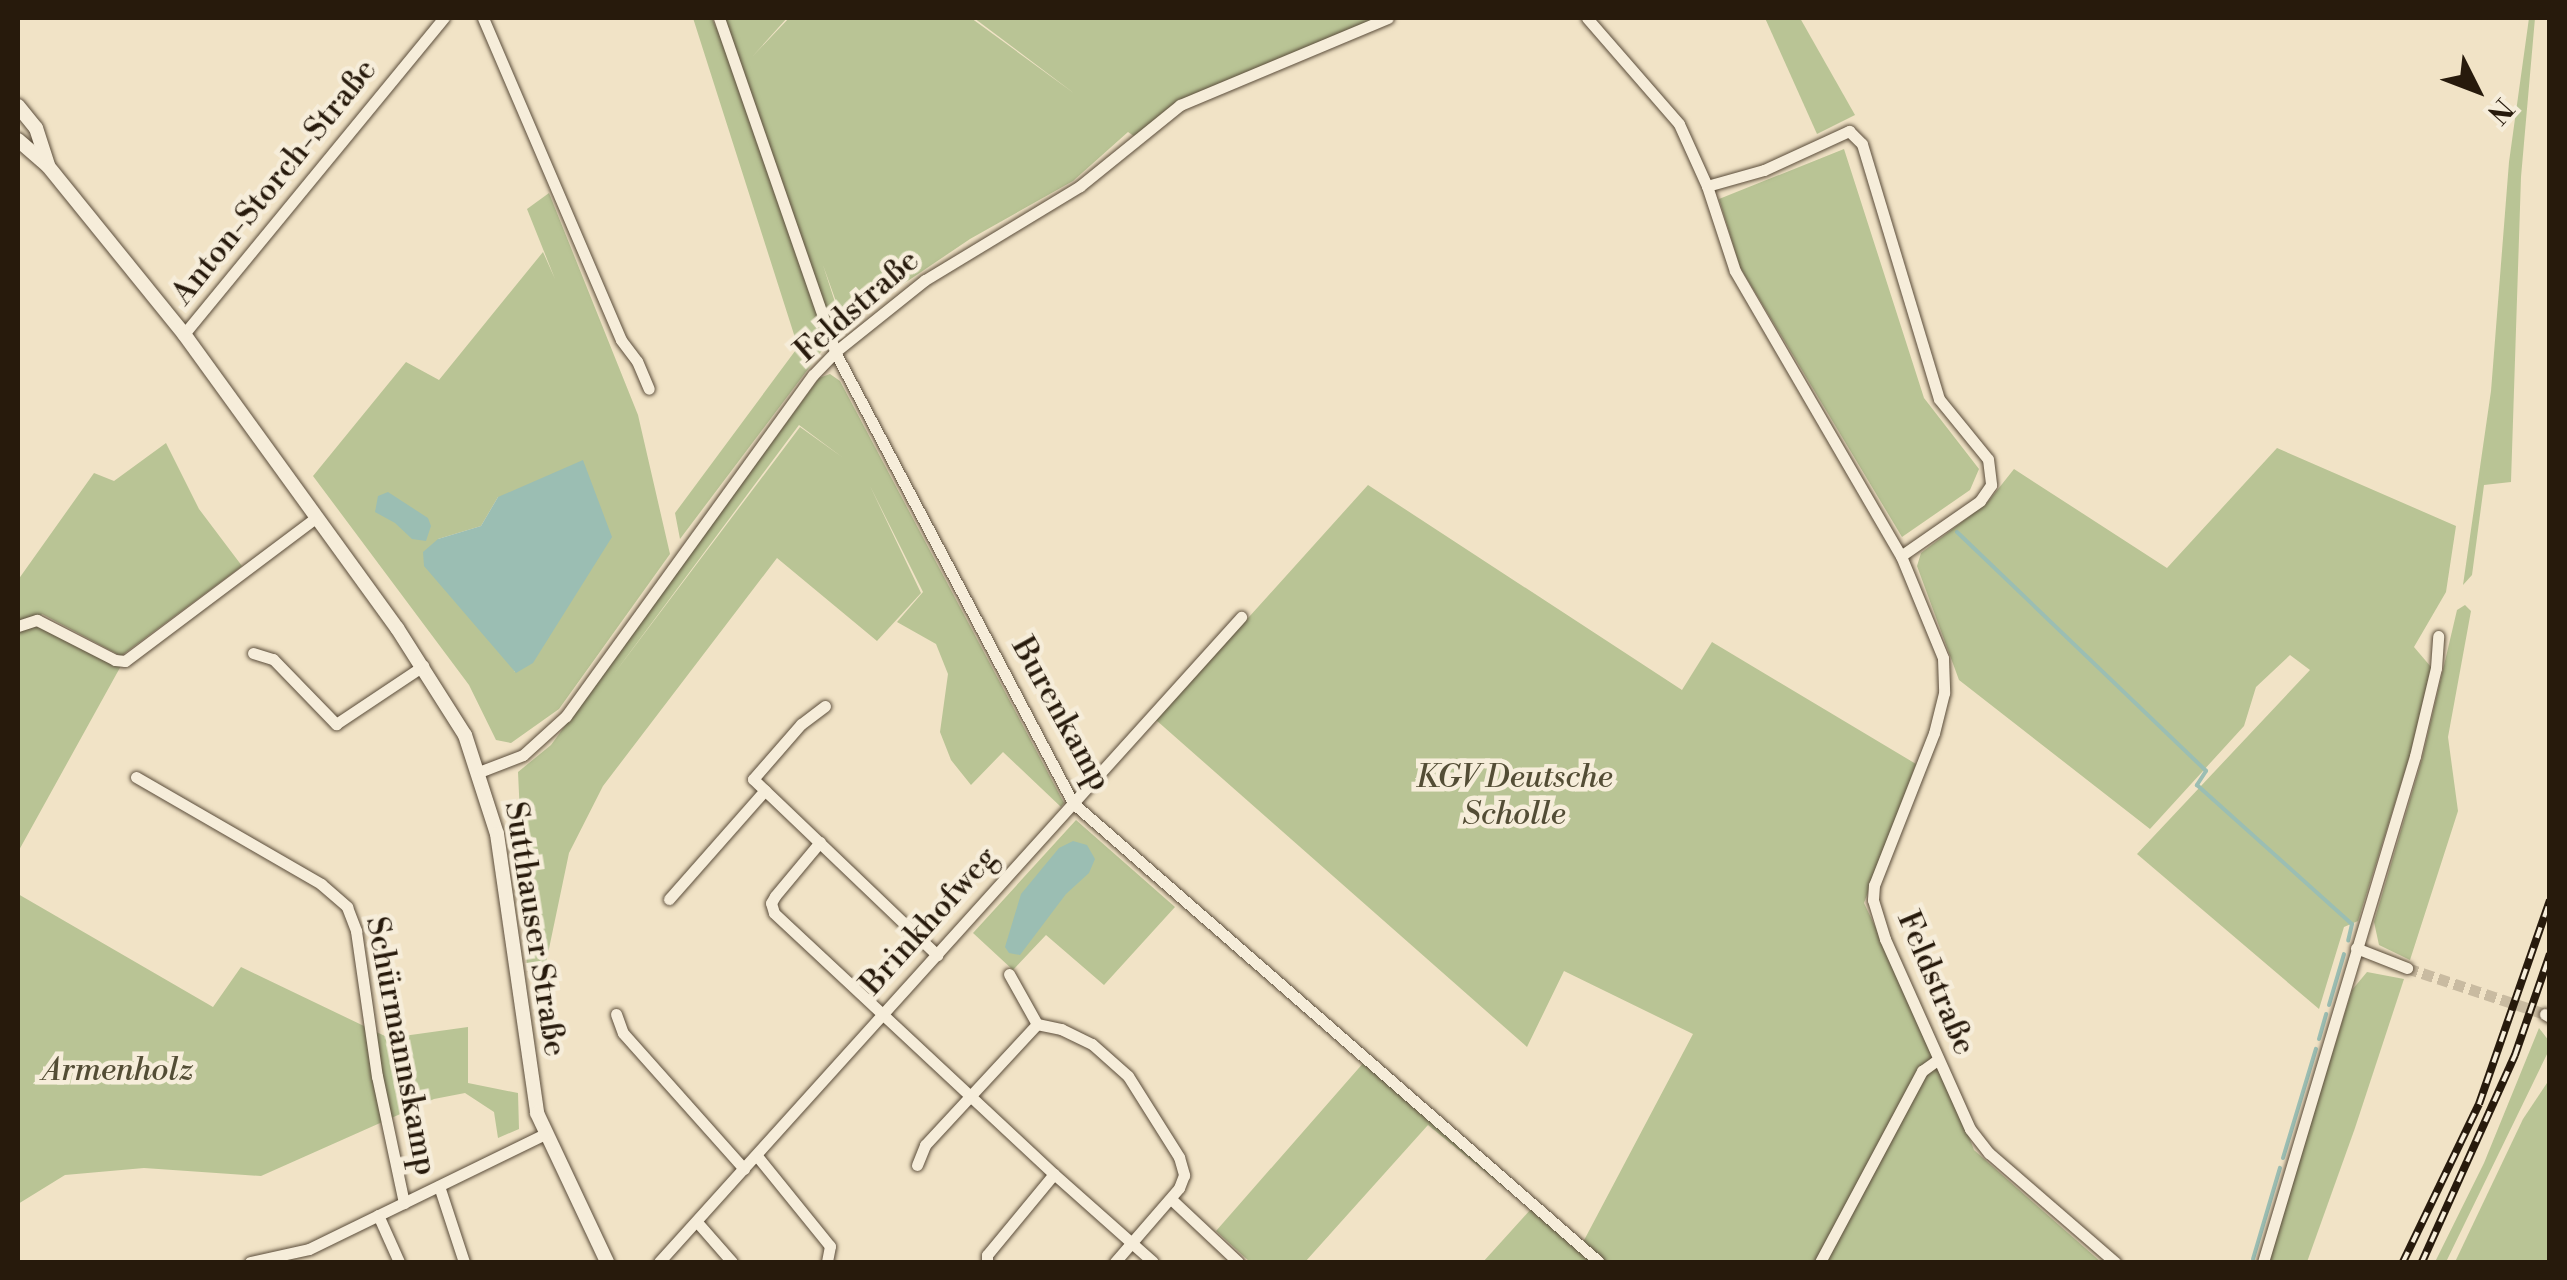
<!DOCTYPE html>
<html>
<head>
<meta charset="utf-8">
<style>
	body { margin:0 }
	#map { position:relative; width:2567px; height:1280px; overflow:hidden; background:#f1e3c6; font-family:"Libre Bodoni",serif }
	div>[style] { position:absolute }
	.green>* { inset:0; background:#b9c495 }
	.water>* { inset:0; background:#9bbeb3 }
	.stream>* { height:4px; margin:-2px; padding:0 2px; transform-origin:2px; border-radius:2px; background:#9bbeb3 }
	.minor-tunnel>* { height:11px; margin-top:-5.5px; transform-origin:0; background:repeating-linear-gradient(90deg,#c9bba1 0 11px,transparent 0 16.5px) }
	.roads { filter:drop-shadow(0 0 2px #5a4c3a) drop-shadow(0 0 2px #5a4c3a) }
	.minor>* { height:11px; margin:-5.5px; padding:0 5.5px; transform-origin:5.5px; border-radius:5.5px; background:#f6edda }
	.tertiary>* { height:14px; margin:-7px; padding:0 7px; transform-origin:7px; border-radius:7px; background:#f6edda }
	.rail>* { height:8px; margin-top:-4px; transform-origin:0; background:repeating-linear-gradient(90deg,#f6edda 0 11px,#271a0c 0 22px); box-sizing:border-box; border-block:2px solid #271a0c }
	span { translate:-50% -50%; white-space:nowrap; text-align:center; line-height:1.15; -webkit-text-stroke:9px #f6edda; paint-order:stroke }
	.street-label { font-size:32px; color:#271a0c }
	.park-label { font-size:32px; color:#534d35; font-style:italic }
	.frame { position:absolute; inset:0; border:20px solid #271a0c; pointer-events:none }
	.north { position:absolute; left:2427px; top:40px; width:100px; height:100px; -webkit-text-stroke:8px #f6edda; paint-order:stroke; rotate:132deg; font-size:28px; font-weight:700; line-height:40px; text-align:center; color:#271a0c }
	.north::after { content:''; display:block; margin:auto; width:35px; height:45px; background:#271a0c; clip-path:polygon(50% 0,100% 100%,50% 72%,0 100%) }
</style>
</head>
<body>
<div id="map">
	<div class="green">
		<div style="clip-path:polygon(693px 18px,712px 18px,716px 28px,727px 18px,787px 18px,752px 57px,789px 18px,971px 18px,1075px 94px,974px 18px,1385px 18px,1191px 103px,1138px 139px,1128px 132px,1073px 181px,970px 239px,844px 324px,823px 265px,842px 324px,680px 539px,675px 513px,798px 347px)"></div>
		<div style="clip-path:polygon(1765px 18px,1800px 18px,1855px 115px,1817px 134px)"></div>
		<div style="clip-path:polygon(2529px 18px,2535px 18px,2521px 177px,2511px 482px,2484px 485px,2472px 575px,2463px 585px,2491px 391px,2509px 162px)"></div>
		<div style="clip-path:polygon(1844px 149px,1924px 398px,1979px 469px,1970px 490px,1902px 537px,1740px 267px,1719px 199px)"></div>
		<div style="clip-path:polygon(evenodd,549px 193px,638px 415px,670px 554px,559px 709px,511px 743px,496px 740px,469px 685px,313px 476px,406px 362px,439px 380px,543px 252px,555px 279px,527px 209px,549px 193px,498px 497px,515px 672px,438px 539px,481px 526px,498px 497px)"></div>
		<div style="clip-path:polygon(evenodd,830px 374px,840px 381px,1064px 803px,1061px 807px,1003px 752px,971px 785px,951px 760px,940px 732px,948px 674px,936px 644px,897px 622px,923px 592px,870px 486px,921px 593px,877px 641px,777px 558px,603px 786px,569px 853px,546px 963px,527px 968px,518px 772px,551px 745px,819px 378px,830px 374px,799px 425px,842px 457px,800px 427px,613px 675px,799px 425px)"></div>
		<div style="clip-path:polygon(166px 443px,199px 509px,242px 566px,121px 656px,42px 614px,37px 621px,122px 664px,18px 852px,18px 580px,94px 473px,114px 481px)"></div>
		<div style="clip-path:polygon(2277px 448px,2456px 526px,2446px 592px,2414px 647px,2431px 667px,2410px 755px,2358px 921px,2344px 927px,2319px 1009px,2137px 854px,2310px 670px,2290px 655px,2256px 687px,2244px 726px,2150px 829px,1959px 680px,1917px 566px,1921px 553px,1987px 503px,2014px 469px,2167px 568px)"></div>
		<div style="clip-path:polygon(1368px 485px,1682px 690px,1712px 642px,1916px 764px,1864px 903px,1946px 1077px,1974px 1150px,2101px 1262px,1483px 1262px,1531px 1209px,1428px 1125px,1305px 1262px,1250px 1262px,1216px 1231px,1365px 1061px,1581px 1246px,1693px 1034px,1564px 971px,1527px 1047px,1156px 720px)"></div>
		<div style="clip-path:polygon(2465px 605px,2471px 611px,2448px 737px,2458px 811px,2410px 960px,2379px 945px,2374px 922px,2422px 759px,2457px 610px)"></div>
		<div style="clip-path:polygon(1076px 820px,1175px 907px,1104px 985px,1046px 935px,1013px 970px,973px 933px)"></div>
		<div style="clip-path:polygon(18px 894px,213px 1007px,241px 967px,389px 1038px,468px 1027px,468px 1083px,518px 1093px,519px 1129px,498px 1138px,494px 1112px,465px 1093px,434px 1099px,261px 1176px,144px 1168px,65px 1175px,18px 1204px)"></div>
		<div style="clip-path:polygon(2367px 972px,2404px 979px,2355px 1128px,2307px 1262px,2268px 1262px,2352px 990px)"></div>
		<div style="clip-path:polygon(2539px 1028px,2549px 1041px,2549px 1050px,2446px 1262px,2435px 1262px,2484px 1163px)"></div>
		<div style="clip-path:polygon(2549px 1080px,2549px 1262px,2455px 1262px,2523px 1119px)"></div>
	</div>
	<div class="water">
		<div style="clip-path:polygon(583px 460px,612px 537px,533px 663px,516px 673px,424px 566px,423px 552px,438px 539px,481px 526px,498px 497px)"></div>
		<div style="clip-path:polygon(388px 492px,428px 518px,431px 526px,426px 541px,412px 539px,395px 523px,375px 512px,378px 496px)"></div>
		<div style="clip-path:polygon(1073px 841px,1087px 845px,1095px 859px,1089px 873px,1066px 894px,1020px 955px,1009px 953px,1005px 947px,1021px 894px,1059px 848px)"></div>
	</div>
	<div class="stream">
		<div style="left:1957px;top:532px;width:345px;rotate:43.8deg"></div>
		<div style="left:2206px;top:771px;width:17px;rotate:123deg"></div>
		<div style="left:2197px;top:785px;width:208px;rotate:41.9deg"></div>
		<div style="left:2352px;top:924px;width:17px;rotate:103deg"></div>
		<div style="left:2329px;top:1005px;width:53px;rotate:-73.6deg"></div>
		<div style="left:2319px;top:1039px;width:26px;rotate:-74deg"></div>
		<div style="left:2283px;top:1158px;width:114px;rotate:-73.2deg"></div>
		<div style="left:2253px;top:1259px;width:95px;rotate:-73.5deg"></div>
	</div>
	<div class="minor-tunnel">
		<div style="left:2407px;top:968px;width:145px;rotate:18.4deg"></div>
	</div>
	<div class="roads">
		<div class="minor">
			<div style="left:483px;top:18px;width:350px;rotate:66.8deg"></div>
			<div style="left:621px;top:340px;width:26px;rotate:53deg"></div>
			<div style="left:637px;top:361px;width:30px;rotate:67deg"></div>
			<div style="left:719px;top:18px;width:354px;rotate:70.8deg"></div>
			<div style="left:835px;top:352px;width:510px;rotate:62.18deg"></div>
			<div style="left:1073px;top:803px;width:698px;rotate:41.11deg"></div>
			<div style="left:1587px;top:18px;width:140px;rotate:49deg"></div>
			<div style="left:1679px;top:124px;width:68px;rotate:65.7deg"></div>
			<div style="left:1707px;top:186px;width:89px;rotate:71.8deg"></div>
			<div style="left:1735px;top:271px;width:330px;rotate:59.8deg"></div>
			<div style="left:1901px;top:556px;width:110px;rotate:67.6deg"></div>
			<div style="left:1943px;top:658px;width:35px;rotate:88deg"></div>
			<div style="left:1944px;top:693px;width:41px;rotate:104deg"></div>
			<div style="left:1934px;top:733px;width:163px;rotate:111.5deg"></div>
			<div style="left:1874px;top:885px;width:15px;rotate:94deg"></div>
			<div style="left:1873px;top:900px;width:41px;rotate:72.9deg"></div>
			<div style="left:1885px;top:939px;width:208px;rotate:65.9deg"></div>
			<div style="left:1970px;top:1129px;width:31px;rotate:52deg"></div>
			<div style="left:1989px;top:1153px;width:167px;rotate:40.9deg"></div>
			<div style="left:1707px;top:186px;width:59px;rotate:-15.7deg"></div>
			<div style="left:1764px;top:170px;width:94px;rotate:-24.6deg"></div>
			<div style="left:1849px;top:131px;width:18px;rotate:45deg"></div>
			<div style="left:1862px;top:144px;width:266px;rotate:73.2deg"></div>
			<div style="left:1939px;top:399px;width:77px;rotate:50.8deg"></div>
			<div style="left:1988px;top:459px;width:26px;rotate:83deg"></div>
			<div style="left:1991px;top:485px;width:19px;rotate:125deg"></div>
			<div style="left:1980px;top:501px;width:96px;rotate:145.2deg"></div>
			<div style="left:184px;top:334px;width:409px;rotate:-50.6deg"></div>
			<div style="left:18px;top:626px;width:20px;rotate:-18deg"></div>
			<div style="left:37px;top:620px;width:88px;rotate:27.1deg"></div>
			<div style="left:115px;top:660px;width:10px;rotate:6deg"></div>
			<div style="left:125px;top:661px;width:240px;rotate:-36.9deg"></div>
			<div style="left:253px;top:653px;width:21px;rotate:17deg"></div>
			<div style="left:273px;top:659px;width:91px;rotate:45.9deg"></div>
			<div style="left:336px;top:724px;width:105px;rotate:-33.7deg"></div>
			<div style="left:825px;top:706px;width:30px;rotate:143deg"></div>
			<div style="left:801px;top:724px;width:73px;rotate:131.1deg"></div>
			<div style="left:753px;top:779px;width:255px;rotate:43.7deg"></div>
			<div style="left:479px;top:772px;width:47px;rotate:-21.1deg"></div>
			<div style="left:523px;top:755px;width:58px;rotate:-42.2deg"></div>
			<div style="left:566px;top:716px;width:421px;rotate:-54.1deg"></div>
			<div style="left:813px;top:375px;width:32px;rotate:-46deg"></div>
			<div style="left:835px;top:352px;width:115px;rotate:-38.7deg"></div>
			<div style="left:925px;top:280px;width:181px;rotate:-31.2deg"></div>
			<div style="left:1080px;top:186px;width:129px;rotate:-39deg"></div>
			<div style="left:1180px;top:105px;width:225px;rotate:-22.7deg"></div>
			<div style="left:136px;top:777px;width:214px;rotate:30deg"></div>
			<div style="left:321px;top:884px;width:35px;rotate:41deg"></div>
			<div style="left:347px;top:907px;width:26px;rotate:69deg"></div>
			<div style="left:356px;top:931px;width:147px;rotate:81.8deg"></div>
			<div style="left:377px;top:1076px;width:130px;rotate:78deg"></div>
			<div style="left:820px;top:842px;width:70px;rotate:129.8deg"></div>
			<div style="left:775px;top:896px;width:8px;rotate:120deg"></div>
			<div style="left:771px;top:903px;width:10px;rotate:73deg"></div>
			<div style="left:774px;top:913px;width:383px;rotate:43deg"></div>
			<div style="left:669px;top:899px;width:145px;rotate:-48.6deg"></div>
			<div style="left:2356px;top:948px;width:55px;rotate:21.4deg"></div>
			<div style="left:1009px;top:974px;width:57px;rotate:60.8deg"></div>
			<div style="left:1037px;top:1024px;width:25px;rotate:12deg"></div>
			<div style="left:1061px;top:1029px;width:34px;rotate:26deg"></div>
			<div style="left:1092px;top:1044px;width:48px;rotate:41.6deg"></div>
			<div style="left:1128px;top:1076px;width:96px;rotate:57.8deg"></div>
			<div style="left:1179px;top:1157px;width:19px;rotate:74deg"></div>
			<div style="left:1184px;top:1175px;width:14px;rotate:111deg"></div>
			<div style="left:1179px;top:1188px;width:98px;rotate:130.9deg"></div>
			<div style="left:616px;top:1014px;width:20px;rotate:70deg"></div>
			<div style="left:623px;top:1033px;width:182px;rotate:48.3deg"></div>
			<div style="left:2545px;top:1014px;width:6px;rotate:31deg"></div>
			<div style="left:757px;top:1156px;width:116px;rotate:51deg"></div>
			<div style="left:830px;top:1246px;width:16px;rotate:101deg"></div>
			<div style="left:917px;top:1165px;width:22px;rotate:-68deg"></div>
			<div style="left:925px;top:1145px;width:165px;rotate:-47.2deg"></div>
			<div style="left:439px;top:1186px;width:80px;rotate:71.8deg"></div>
			<div style="left:1171px;top:1199px;width:92px;rotate:43.2deg"></div>
			<div style="left:378px;top:1215px;width:51px;rotate:65.9deg"></div>
			<div style="left:697px;top:1222px;width:53px;rotate:48.8deg"></div>
			<div style="left:250px;top:1262px;width:60px;rotate:-12.4deg"></div>
			<div style="left:309px;top:1249px;width:263px;rotate:-26deg"></div>
			<div style="left:659px;top:1262px;width:869px;rotate:-47.94deg"></div>
			<div style="left:987px;top:1262px;width:7px;rotate:-90deg"></div>
			<div style="left:987px;top:1255px;width:105px;rotate:-50.4deg"></div>
			<div style="left:1054px;top:1174px;width:132px;rotate:41.6deg"></div>
			<div style="left:1820px;top:1262px;width:217px;rotate:-61.9deg"></div>
			<div style="left:1922px;top:1071px;width:19px;rotate:-36deg"></div>
			<div style="left:2263px;top:1262px;width:528px;rotate:-73.28deg"></div>
			<div style="left:2415px;top:756px;width:90px;rotate:-76.6deg"></div>
			<div style="left:2436px;top:668px;width:32px;rotate:-86deg"></div>
		</div>
		<div class="tertiary">
			<div style="left:18px;top:106px;width:28px;rotate:51deg"></div>
			<div style="left:36px;top:128px;width:39px;rotate:72deg"></div>
			<div style="left:18px;top:140px;width:40px;rotate:41deg"></div>
			<div style="left:48px;top:166px;width:216px;rotate:51deg"></div>
			<div style="left:184px;top:334px;width:363px;rotate:54.1deg"></div>
			<div style="left:397px;top:628px;width:127px;rotate:57.6deg"></div>
			<div style="left:465px;top:735px;width:104px;rotate:72.1deg"></div>
			<div style="left:497px;top:834px;width:282px;rotate:81.8deg"></div>
			<div style="left:537px;top:1113px;width:165px;rotate:64.8deg"></div>
		</div>
	</div>
	<div class="rail">
		<div style="left:2403px;top:1262px;width:175px;rotate:-64.3deg"></div>
		<div style="left:2479px;top:1104px;width:216px;rotate:-70.8deg"></div>
		<div style="left:2422px;top:1262px;width:227px;rotate:-65.8deg"></div>
		<div style="left:2515px;top:1055px;width:107px;rotate:-70.9deg"></div>
	</div>
	<div class="street-label">
		<span style="left:274px;top:182px;rotate:-51deg">Anton-Storch-Straße</span>
		<span style="left:857px;top:306px;rotate:-41deg">Feldstraße</span>
		<span style="left:1061px;top:714px;rotate:61deg">Burenkamp</span>
		<span style="left:929px;top:921px;rotate:-48deg">Brinkhofweg</span>
		<span style="left:535px;top:929px;rotate:81deg">Sutthauser Straße</span>
		<span style="left:1936px;top:983px;rotate:67deg">Feldstraße</span>
		<span style="left:401px;top:1046px;rotate:79deg">Schürmannskamp</span>
	</div>
	<div class="park-label">
		<span style="left:1514px;top:796px">KGV Deutsche<br>Scholle</span>
		<span style="left:118px;top:1070px">Armenholz</span>
	</div>
	<div class="frame"></div>
	<div class="north">N</div>
</div>
</body>
</html>
